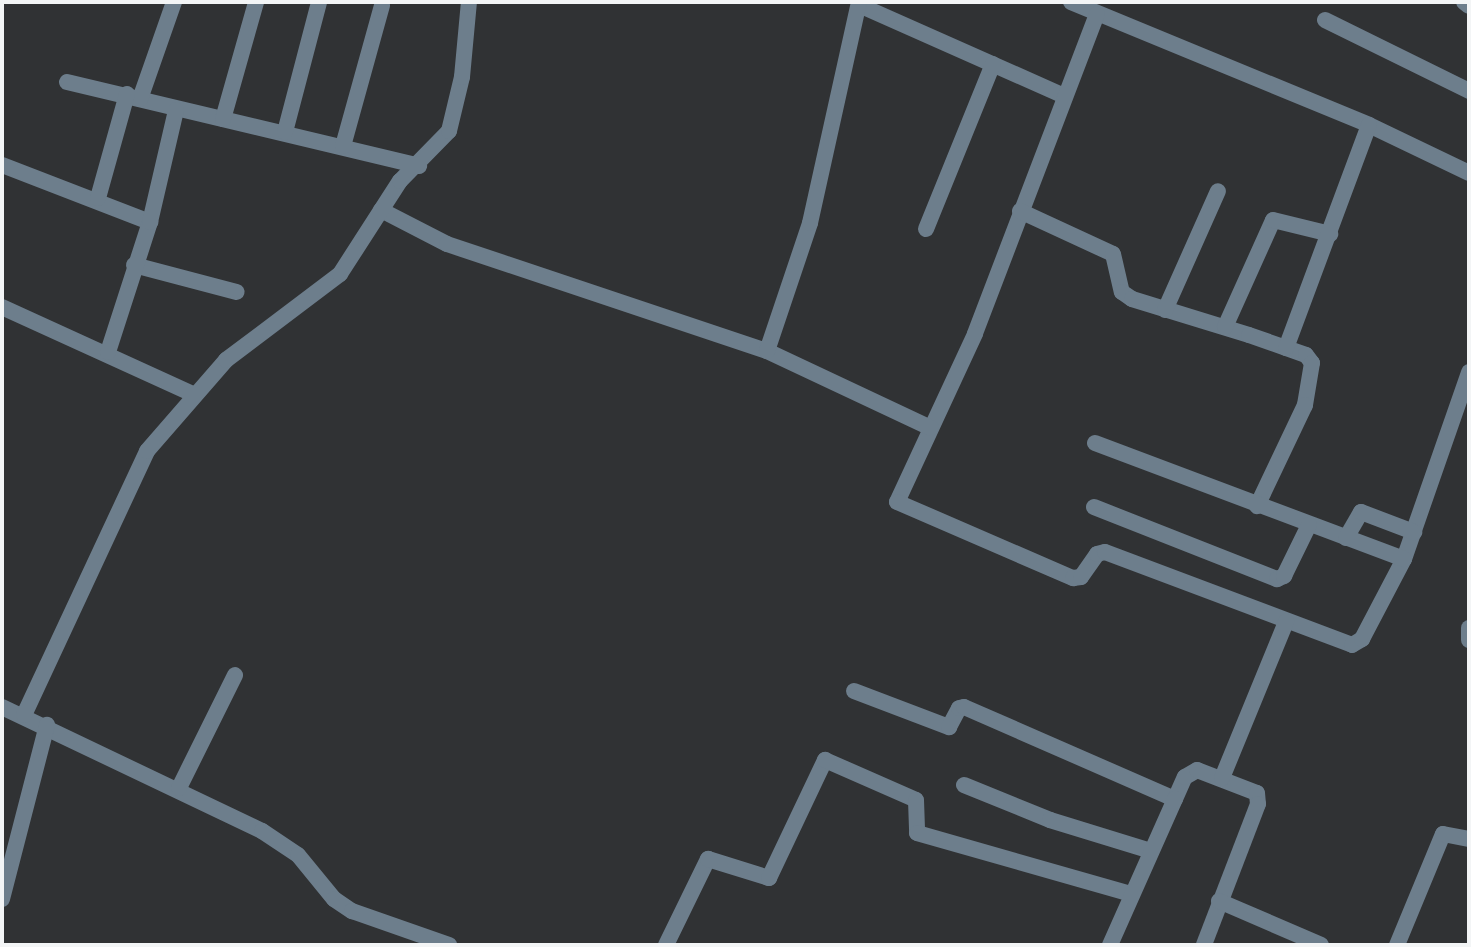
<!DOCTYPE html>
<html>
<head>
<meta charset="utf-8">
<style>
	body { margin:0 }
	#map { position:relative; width:1471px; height:947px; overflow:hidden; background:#303234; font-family:"Golos Text",sans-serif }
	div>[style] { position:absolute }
	.minor>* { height:16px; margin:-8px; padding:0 8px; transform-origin:8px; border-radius:8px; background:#6d7e8c }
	span { translate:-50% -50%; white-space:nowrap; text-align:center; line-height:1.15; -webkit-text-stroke:6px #191a1a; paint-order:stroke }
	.frame { position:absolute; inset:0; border:4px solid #f3f5f6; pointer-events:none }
</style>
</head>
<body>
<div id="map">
	<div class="minor">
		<div style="left:1071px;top:2px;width:322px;rotate:22.4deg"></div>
		<div style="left:1369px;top:125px;width:111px;rotate:25.6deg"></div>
		<div style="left:1464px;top:2px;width:6px;rotate:39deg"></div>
		<div style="left:859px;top:5px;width:222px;rotate:23.9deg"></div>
		<div style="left:1097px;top:14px;width:342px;rotate:110.9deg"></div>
		<div style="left:975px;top:334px;width:185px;rotate:114.9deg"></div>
		<div style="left:897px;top:502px;width:192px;rotate:23.4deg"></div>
		<div style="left:1073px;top:578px;width:8px;rotate:-7deg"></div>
		<div style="left:1081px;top:577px;width:28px;rotate:-55deg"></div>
		<div style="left:1097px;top:554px;width:8px;rotate:-14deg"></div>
		<div style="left:1105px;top:552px;width:264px;rotate:20.6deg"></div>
		<div style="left:1352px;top:645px;width:12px;rotate:-31deg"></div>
		<div style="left:1362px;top:639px;width:90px;rotate:-62.3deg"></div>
		<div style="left:1404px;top:559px;width:198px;rotate:-70.8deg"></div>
		<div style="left:1325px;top:20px;width:161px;rotate:26.2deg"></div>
		<div style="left:67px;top:82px;width:362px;rotate:13.4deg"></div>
		<div style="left:140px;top:99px;width:103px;rotate:-70.7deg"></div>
		<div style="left:223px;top:119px;width:122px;rotate:-74.2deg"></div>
		<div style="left:285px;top:132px;width:134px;rotate:-75.3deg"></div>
		<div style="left:343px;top:146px;width:146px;rotate:-74.5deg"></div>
		<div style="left:2px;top:165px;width:159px;rotate:21.1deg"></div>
		<div style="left:98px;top:198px;width:108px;rotate:-74.4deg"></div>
		<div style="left:381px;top:210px;width:74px;rotate:27.3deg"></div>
		<div style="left:447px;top:244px;width:337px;rotate:18.5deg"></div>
		<div style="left:767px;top:351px;width:181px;rotate:25.2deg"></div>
		<div style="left:1020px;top:211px;width:102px;rotate:24.8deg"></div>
		<div style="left:1113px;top:254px;width:39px;rotate:77deg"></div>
		<div style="left:1122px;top:292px;width:12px;rotate:35deg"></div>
		<div style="left:1132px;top:299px;width:122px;rotate:17.1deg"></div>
		<div style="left:1249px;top:335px;width:60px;rotate:19.3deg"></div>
		<div style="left:1306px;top:355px;width:10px;rotate:53deg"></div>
		<div style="left:1312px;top:363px;width:43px;rotate:99.5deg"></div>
		<div style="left:1305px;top:405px;width:112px;rotate:115.4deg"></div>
		<div style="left:926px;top:229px;width:178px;rotate:-67.9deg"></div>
		<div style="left:134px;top:265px;width:106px;rotate:14.7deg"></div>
		<div style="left:2px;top:307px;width:212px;rotate:24.5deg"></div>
		<div style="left:1165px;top:310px;width:130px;rotate:-66deg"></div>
		<div style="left:1225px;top:327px;width:117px;rotate:-65.8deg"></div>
		<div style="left:1273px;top:220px;width:59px;rotate:13.8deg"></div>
		<div style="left:1286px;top:348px;width:238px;rotate:-69.6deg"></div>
		<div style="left:767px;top:351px;width:135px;rotate:-71.4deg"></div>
		<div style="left:810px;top:223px;width:226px;rotate:-77.5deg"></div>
		<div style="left:108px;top:352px;width:137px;rotate:-72.1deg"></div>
		<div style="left:150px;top:222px;width:115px;rotate:-76.9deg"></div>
		<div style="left:1095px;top:443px;width:330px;rotate:20.6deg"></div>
		<div style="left:1094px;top:507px;width:197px;rotate:21.5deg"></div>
		<div style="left:1277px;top:579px;width:8px;rotate:-23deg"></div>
		<div style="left:1284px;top:576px;width:57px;rotate:-63.9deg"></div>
		<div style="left:1346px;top:538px;width:30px;rotate:-60deg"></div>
		<div style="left:1361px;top:512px;width:57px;rotate:20.7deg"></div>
		<div style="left:1469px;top:628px;width:12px;rotate:90deg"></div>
		<div style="left:854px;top:691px;width:102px;rotate:20.8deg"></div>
		<div style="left:949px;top:727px;width:21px;rotate:-62deg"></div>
		<div style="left:959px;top:708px;width:5px;rotate:-11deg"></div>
		<div style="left:964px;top:707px;width:230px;rotate:23.6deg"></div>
		<div style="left:1175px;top:799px;width:24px;rotate:-66deg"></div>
		<div style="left:1185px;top:777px;width:14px;rotate:-30deg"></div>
		<div style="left:1197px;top:770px;width:64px;rotate:21deg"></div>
		<div style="left:1257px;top:793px;width:11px;rotate:85deg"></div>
		<div style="left:1258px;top:804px;width:151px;rotate:111deg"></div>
		<div style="left:2px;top:707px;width:288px;rotate:25.5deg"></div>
		<div style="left:262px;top:831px;width:43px;rotate:33.7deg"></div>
		<div style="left:298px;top:855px;width:57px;rotate:50.7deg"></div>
		<div style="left:334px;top:899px;width:22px;rotate:34deg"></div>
		<div style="left:352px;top:911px;width:103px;rotate:19.3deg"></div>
		<div style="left:24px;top:715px;width:291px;rotate:-65deg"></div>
		<div style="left:147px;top:451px;width:121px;rotate:-49deg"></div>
		<div style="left:226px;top:360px;width:143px;rotate:-37deg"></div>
		<div style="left:340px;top:274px;width:111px;rotate:-57.2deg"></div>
		<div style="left:400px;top:181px;width:70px;rotate:-45.6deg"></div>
		<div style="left:449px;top:131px;width:56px;rotate:-76.5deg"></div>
		<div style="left:462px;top:77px;width:75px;rotate:-84.7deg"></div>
		<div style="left:1222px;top:778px;width:169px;rotate:-67.7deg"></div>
		<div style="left:964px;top:785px;width:93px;rotate:22.1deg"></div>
		<div style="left:1050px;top:820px;width:106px;rotate:17.1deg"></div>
		<div style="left:179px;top:788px;width:126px;rotate:-63.6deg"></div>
		<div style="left:2px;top:899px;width:180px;rotate:-75.5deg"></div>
		<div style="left:1219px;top:901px;width:111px;rotate:23.3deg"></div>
		<div style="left:666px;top:945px;width:96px;rotate:-64deg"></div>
		<div style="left:708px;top:859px;width:64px;rotate:17.3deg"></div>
		<div style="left:769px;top:878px;width:131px;rotate:-64.6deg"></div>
		<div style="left:825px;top:760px;width:99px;rotate:23.7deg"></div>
		<div style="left:916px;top:800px;width:33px;rotate:88deg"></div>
		<div style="left:917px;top:833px;width:223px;rotate:15.9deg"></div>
		<div style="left:1110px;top:945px;width:160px;rotate:-66deg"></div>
		<div style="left:1397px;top:945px;width:120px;rotate:-67.5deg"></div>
		<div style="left:1443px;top:834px;width:26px;rotate:11deg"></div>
	</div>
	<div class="frame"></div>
</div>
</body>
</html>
